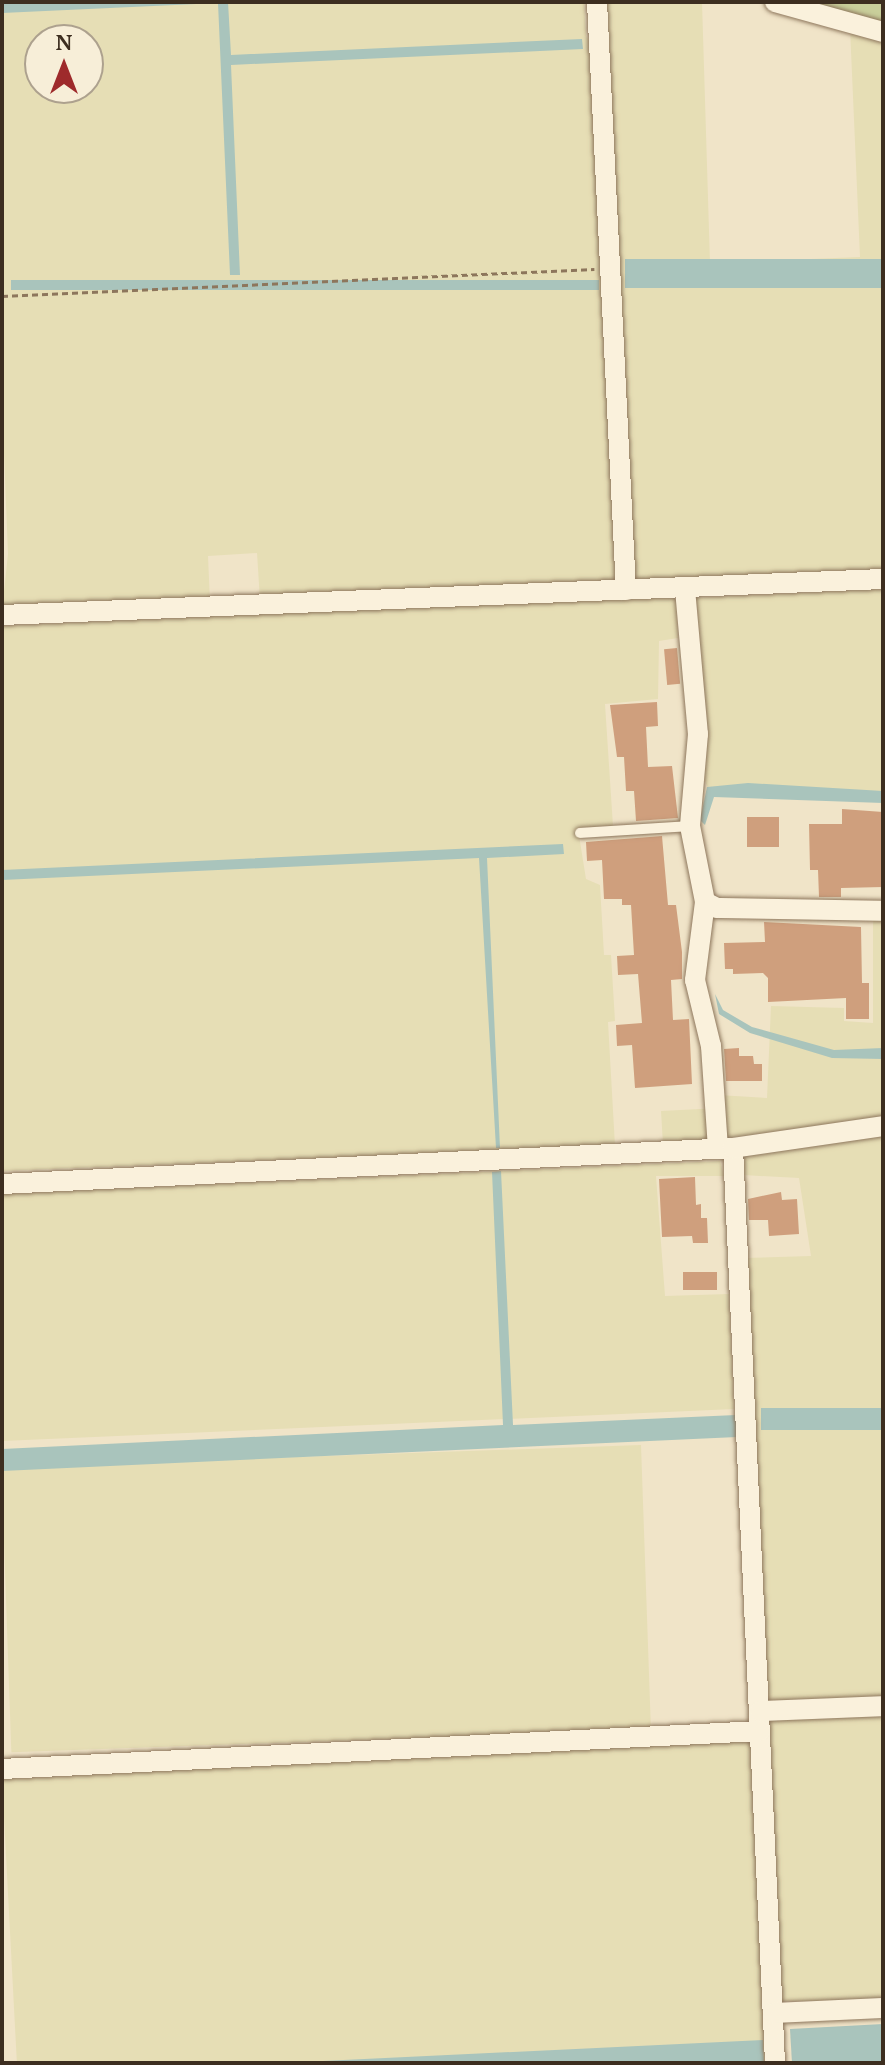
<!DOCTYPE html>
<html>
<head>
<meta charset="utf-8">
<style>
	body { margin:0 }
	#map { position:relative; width:885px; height:2065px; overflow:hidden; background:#f0e4c8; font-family:"PT Serif",serif }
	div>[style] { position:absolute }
	.farmland>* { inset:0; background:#e6deb5; transform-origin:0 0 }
	.green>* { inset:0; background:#c9cf9b }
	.water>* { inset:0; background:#a9c4bc; transform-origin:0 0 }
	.building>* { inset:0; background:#cf9f7d; transform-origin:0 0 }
	.path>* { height:3px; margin-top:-1.5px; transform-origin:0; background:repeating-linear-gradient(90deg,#8d765c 0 6px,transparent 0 10px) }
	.roads { filter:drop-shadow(0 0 2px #8d765c) drop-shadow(0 0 2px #8d765c) }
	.lane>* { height:10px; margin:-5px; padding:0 5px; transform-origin:5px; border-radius:5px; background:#faf1dc }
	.street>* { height:20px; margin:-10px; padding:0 10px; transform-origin:10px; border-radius:10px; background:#faf1dc }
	span { translate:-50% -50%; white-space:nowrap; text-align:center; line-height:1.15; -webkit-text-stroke:6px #f7eed8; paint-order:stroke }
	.frame { position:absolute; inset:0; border:4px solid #3d2e20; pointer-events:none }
	.north { position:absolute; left:24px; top:24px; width:80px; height:80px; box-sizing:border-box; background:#f7eed8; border:2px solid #ada18e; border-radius:50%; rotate:0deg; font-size:22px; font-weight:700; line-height:32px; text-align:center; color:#3d2e20 }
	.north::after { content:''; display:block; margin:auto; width:28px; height:36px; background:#9e2a2b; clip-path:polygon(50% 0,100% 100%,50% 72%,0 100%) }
</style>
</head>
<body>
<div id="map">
	<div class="farmland">
		<div style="clip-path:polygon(evenodd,2px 2px,584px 2px,586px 36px,594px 49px,618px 583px,260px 600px,257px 553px,208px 556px,210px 602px,2px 610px,8px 554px,2px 403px,2px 2px,40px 40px,88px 40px,88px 88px,40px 88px,40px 40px)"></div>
		<div style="clip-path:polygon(605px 2px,702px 2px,710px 263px,860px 257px,850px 28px,883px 38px,883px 570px,634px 581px)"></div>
		<div style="clip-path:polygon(883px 589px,883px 799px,709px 791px,702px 773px,692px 598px)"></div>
		<div style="clip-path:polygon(676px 595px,678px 638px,659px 641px,658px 699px,605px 704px,613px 826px,578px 829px,586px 879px,600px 885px,604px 955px,611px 955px,615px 1021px,608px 1022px,615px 1146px,2px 1171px,2px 626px)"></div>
		<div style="clip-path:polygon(873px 917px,883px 918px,883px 1120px,663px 1145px,661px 1111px,720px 1108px,718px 1095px,767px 1098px,771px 1006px,844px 1008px,844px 1021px,873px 1023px)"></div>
		<div style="clip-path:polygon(883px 1136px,883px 1699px,766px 1704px,746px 1258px,811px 1256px,799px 1178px,743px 1175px,745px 1155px)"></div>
		<div style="clip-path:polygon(720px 1161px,724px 1176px,656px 1176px,665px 1296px,729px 1294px,734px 1409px,2px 1441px,2px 1194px)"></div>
		<div style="left:641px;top:1445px;width:285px;height:640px;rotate:88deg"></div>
		<div style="left:883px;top:1713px;width:288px;height:117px;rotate:90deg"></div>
		<div style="left:751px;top:1740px;width:323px;height:750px;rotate:87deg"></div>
	</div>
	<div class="green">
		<div style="clip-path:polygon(799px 2px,883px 2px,883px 26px)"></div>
	</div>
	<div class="water">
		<div style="clip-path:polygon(2px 2px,228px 2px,231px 55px,582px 39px,583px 49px,231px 65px,240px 275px,230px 275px,218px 3px,2px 13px)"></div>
		<div style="left:883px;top:259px;width:29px;height:258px;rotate:90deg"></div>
		<div style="left:599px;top:280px;width:10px;height:588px;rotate:90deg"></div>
		<div style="clip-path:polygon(748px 783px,883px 791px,883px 803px,714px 797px,705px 825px,700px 820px,707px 787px)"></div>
		<div style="clip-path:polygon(563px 844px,564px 854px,487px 858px,500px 1148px,496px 1148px,479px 858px,2px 880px,2px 870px)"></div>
		<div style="clip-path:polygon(715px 994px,723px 1010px,752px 1027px,834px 1050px,883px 1048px,883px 1059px,832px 1058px,750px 1033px,719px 1014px)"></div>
		<div style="clip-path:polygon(501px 1171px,513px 1425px,736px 1415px,737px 1437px,2px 1471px,2px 1449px,503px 1425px,492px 1172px)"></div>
		<div style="left:883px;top:1408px;width:22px;height:122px;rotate:90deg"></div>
		<div style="clip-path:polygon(883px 2024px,883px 2063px,792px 2063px,790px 2029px)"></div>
		<div style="clip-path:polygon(763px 2040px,764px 2063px,281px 2063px)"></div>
	</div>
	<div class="building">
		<div style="left:677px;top:648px;width:36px;height:13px;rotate:85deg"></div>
		<div style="clip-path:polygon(657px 702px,658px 726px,646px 727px,648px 767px,672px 766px,678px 818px,636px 821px,634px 791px,626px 791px,624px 757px,617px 757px,610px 705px)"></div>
		<div style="clip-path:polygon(842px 809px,883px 812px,883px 887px,841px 888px,841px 897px,819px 897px,818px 870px,810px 870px,809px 824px,842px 824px)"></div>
		<div style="left:747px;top:817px;width:32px;height:30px"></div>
		<div style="clip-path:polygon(662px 836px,668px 905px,676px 905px,682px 952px,682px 979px,671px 980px,673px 1020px,689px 1019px,692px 1084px,635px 1088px,632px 1045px,617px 1046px,616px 1025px,642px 1023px,638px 974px,618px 975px,617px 956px,634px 955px,631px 905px,622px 905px,622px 899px,604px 899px,602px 860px,587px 861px,586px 842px)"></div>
		<div style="clip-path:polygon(764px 922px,861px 927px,862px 983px,869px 983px,869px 1019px,846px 1019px,846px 998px,768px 1002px,768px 978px,763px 973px,733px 974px,733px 969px,725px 969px,724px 943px,765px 942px)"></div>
		<div style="clip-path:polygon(739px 1048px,739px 1056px,753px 1056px,754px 1064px,762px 1064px,762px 1081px,726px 1081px,724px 1049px)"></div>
		<div style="clip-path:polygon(695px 1177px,696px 1205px,701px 1204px,701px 1218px,707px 1218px,708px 1243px,693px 1243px,692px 1236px,662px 1237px,659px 1179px)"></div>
		<div style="clip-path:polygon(781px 1192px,782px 1200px,797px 1199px,799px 1234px,769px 1236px,768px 1220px,749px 1220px,748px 1199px)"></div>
		<div style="left:717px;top:1272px;width:18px;height:34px;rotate:90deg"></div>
	</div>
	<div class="path">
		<div style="left:2px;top:296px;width:593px;rotate:-2.61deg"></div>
	</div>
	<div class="roads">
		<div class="lane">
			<div style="left:580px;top:833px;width:110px;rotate:-3.6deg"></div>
		</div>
		<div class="street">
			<div style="left:597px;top:2px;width:589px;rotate:87.18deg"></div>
			<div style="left:775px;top:2px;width:112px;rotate:15.5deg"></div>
			<div style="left:685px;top:589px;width:146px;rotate:84.9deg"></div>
			<div style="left:698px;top:734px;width:92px;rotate:95deg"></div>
			<div style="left:690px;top:826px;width:77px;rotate:78.8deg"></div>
			<div style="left:705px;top:902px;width:13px;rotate:27deg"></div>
			<div style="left:717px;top:908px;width:166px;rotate:1deg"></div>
			<div style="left:2px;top:615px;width:882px;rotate:-2.34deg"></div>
			<div style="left:705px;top:902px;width:79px;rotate:97.3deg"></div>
			<div style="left:695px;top:980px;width:68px;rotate:76.4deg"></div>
			<div style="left:711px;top:1046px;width:103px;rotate:86.1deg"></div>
			<div style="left:733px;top:1148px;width:916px;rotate:87.37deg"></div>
			<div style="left:2px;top:1184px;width:732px;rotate:-2.82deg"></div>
			<div style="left:733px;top:1148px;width:152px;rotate:-8.3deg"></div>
			<div style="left:760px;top:1711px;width:123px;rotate:-2.3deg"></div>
			<div style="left:2px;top:1769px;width:759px;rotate:-2.87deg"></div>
			<div style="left:773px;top:2013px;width:110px;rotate:-2.6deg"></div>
		</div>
	</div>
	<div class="frame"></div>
	<div class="north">N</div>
</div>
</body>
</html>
